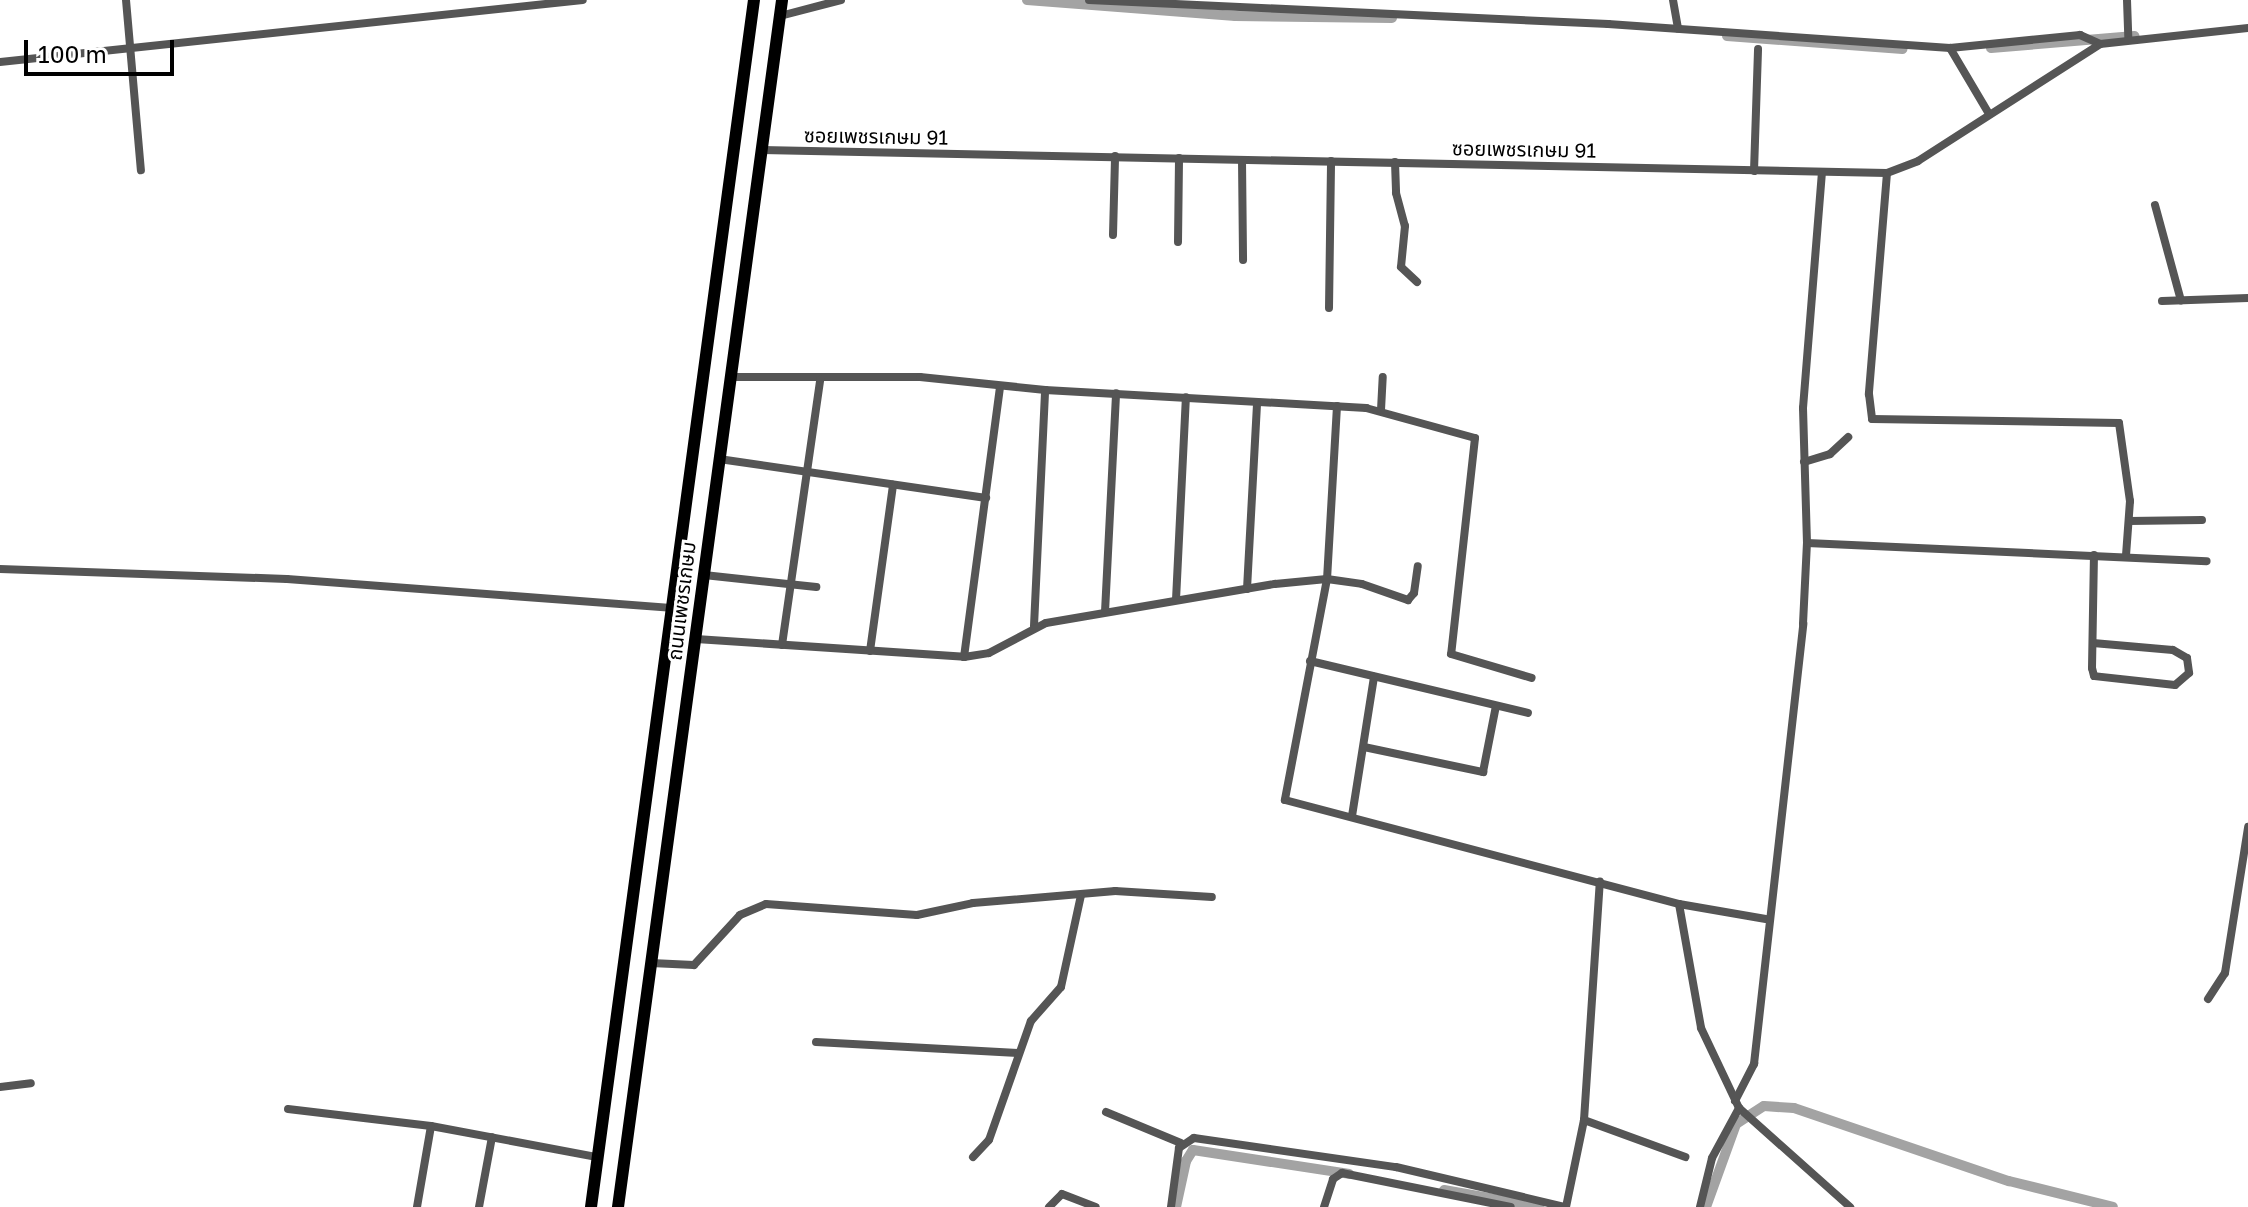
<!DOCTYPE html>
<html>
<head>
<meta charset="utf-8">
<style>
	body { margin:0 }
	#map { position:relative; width:2248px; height:1207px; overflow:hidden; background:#fff; font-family:"Golos Text","Noto Sans Thai",sans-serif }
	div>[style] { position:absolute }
	.canal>* { height:10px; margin:-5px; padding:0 5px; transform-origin:5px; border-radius:5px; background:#a3a3a3 }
	.minor>* { height:8px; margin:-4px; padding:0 4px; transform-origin:4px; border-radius:4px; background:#555 }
	.primary>* { height:12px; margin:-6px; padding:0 6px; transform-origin:6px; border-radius:6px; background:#000 }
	span { translate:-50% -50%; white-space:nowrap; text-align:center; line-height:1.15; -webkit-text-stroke:6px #fff; paint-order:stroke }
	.street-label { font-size:20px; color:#000 }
	.scale { position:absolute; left:24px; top:40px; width:150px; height:36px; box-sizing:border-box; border:4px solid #000; border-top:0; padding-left:10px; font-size:24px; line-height:28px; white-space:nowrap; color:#000; -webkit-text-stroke:6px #fff; paint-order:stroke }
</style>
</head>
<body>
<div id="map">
	<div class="canal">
		<div style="left:1027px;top:0;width:209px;rotate:4.4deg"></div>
		<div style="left:1235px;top:16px;width:157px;rotate:0.7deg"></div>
		<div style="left:1727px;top:36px;width:176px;rotate:4.2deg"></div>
		<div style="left:1991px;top:48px;width:144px;rotate:-4.8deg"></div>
		<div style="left:1444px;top:1190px;width:97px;rotate:10.1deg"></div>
		<div style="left:1176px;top:1207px;width:47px;rotate:-77.7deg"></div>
		<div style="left:1186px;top:1161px;width:13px;rotate:-58deg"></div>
		<div style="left:1193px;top:1150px;width:158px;rotate:8.7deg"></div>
		<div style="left:1706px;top:1207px;width:88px;rotate:-70.1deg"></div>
		<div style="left:1736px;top:1124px;width:33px;rotate:-33deg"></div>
		<div style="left:1764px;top:1106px;width:30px;rotate:4deg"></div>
		<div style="left:1794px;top:1108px;width:227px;rotate:18.8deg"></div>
		<div style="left:2009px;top:1181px;width:107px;rotate:14deg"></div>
	</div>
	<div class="minor">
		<div style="left:126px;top:0;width:171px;rotate:85deg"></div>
		<div style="left:1089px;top:0;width:520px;rotate:2.65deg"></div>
		<div style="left:1608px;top:24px;width:343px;rotate:4deg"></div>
		<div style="left:1950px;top:48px;width:131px;rotate:-5.7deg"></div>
		<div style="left:2080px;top:35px;width:22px;rotate:24deg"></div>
		<div style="left:1673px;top:0;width:29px;rotate:80deg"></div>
		<div style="left:2127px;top:0;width:38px;rotate:88deg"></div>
		<div style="left:780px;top:16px;width:63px;rotate:-14.7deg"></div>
		<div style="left:1950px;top:48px;width:77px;rotate:59.4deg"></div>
		<div style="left:0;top:62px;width:586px;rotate:-6.07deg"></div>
		<div style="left:762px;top:150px;width:1125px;rotate:1.17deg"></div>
		<div style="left:1887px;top:173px;width:33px;rotate:-21deg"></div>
		<div style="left:1918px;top:161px;width:216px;rotate:-32.7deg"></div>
		<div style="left:2100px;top:44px;width:149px;rotate:-6.2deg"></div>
		<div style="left:1242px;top:160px;width:100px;rotate:89.4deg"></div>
		<div style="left:1395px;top:162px;width:31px;rotate:88deg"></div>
		<div style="left:1396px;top:193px;width:34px;rotate:75deg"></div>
		<div style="left:1405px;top:226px;width:41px;rotate:95.6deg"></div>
		<div style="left:1401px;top:267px;width:22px;rotate:43deg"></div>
		<div style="left:1754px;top:171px;width:122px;rotate:-88.1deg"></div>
		<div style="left:1887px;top:173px;width:222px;rotate:94.7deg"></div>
		<div style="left:1869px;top:394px;width:25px;rotate:83deg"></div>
		<div style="left:1872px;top:419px;width:247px;rotate:0.9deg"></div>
		<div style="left:2119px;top:423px;width:79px;rotate:82deg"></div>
		<div style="left:2130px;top:501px;width:55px;rotate:94.2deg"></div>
		<div style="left:2155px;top:205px;width:99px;rotate:74.8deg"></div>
		<div style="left:1113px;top:235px;width:79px;rotate:-88.5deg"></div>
		<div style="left:1178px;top:242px;width:84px;rotate:-89.3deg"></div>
		<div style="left:2162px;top:301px;width:86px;rotate:-2deg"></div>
		<div style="left:1329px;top:308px;width:147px;rotate:-89.2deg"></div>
		<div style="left:732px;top:377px;width:188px"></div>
		<div style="left:920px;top:377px;width:126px;rotate:5.9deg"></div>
		<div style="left:1045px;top:390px;width:322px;rotate:3.2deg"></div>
		<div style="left:1366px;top:408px;width:113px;rotate:15.4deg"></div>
		<div style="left:1475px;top:438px;width:217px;rotate:96.3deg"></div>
		<div style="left:1451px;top:654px;width:84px;rotate:16.5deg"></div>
		<div style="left:1337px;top:406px;width:173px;rotate:93.3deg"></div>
		<div style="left:1327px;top:579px;width:225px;rotate:100.8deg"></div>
		<div style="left:1285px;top:800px;width:407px;rotate:14.8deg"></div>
		<div style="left:1679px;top:904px;width:126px;rotate:79.9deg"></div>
		<div style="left:1701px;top:1028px;width:89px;rotate:64.6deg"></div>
		<div style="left:1739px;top:1108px;width:149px;rotate:41.7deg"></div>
		<div style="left:1381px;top:410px;width:33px;rotate:-87deg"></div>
		<div style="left:719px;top:459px;width:270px;rotate:8.3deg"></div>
		<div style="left:1804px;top:462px;width:27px;rotate:-17deg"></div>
		<div style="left:1830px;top:454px;width:25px;rotate:-43deg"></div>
		<div style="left:2129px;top:521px;width:73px;rotate:-0.8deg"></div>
		<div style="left:1807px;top:543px;width:400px;rotate:2.6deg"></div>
		<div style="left:0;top:569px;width:287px;rotate:2deg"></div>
		<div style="left:287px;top:579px;width:385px;rotate:4.3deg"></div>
		<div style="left:704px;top:575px;width:113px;rotate:6.1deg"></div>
		<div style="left:1247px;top:589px;width:185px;rotate:-86.9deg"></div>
		<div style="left:1176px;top:600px;width:203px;rotate:-87.2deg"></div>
		<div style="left:1105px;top:612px;width:219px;rotate:-87.1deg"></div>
		<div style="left:1034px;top:626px;width:236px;rotate:-87.3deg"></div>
		<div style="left:696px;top:639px;width:269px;rotate:3.8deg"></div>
		<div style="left:964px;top:657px;width:25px;rotate:-9deg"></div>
		<div style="left:989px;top:653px;width:64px;rotate:-27.8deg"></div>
		<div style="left:1046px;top:623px;width:232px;rotate:-9.7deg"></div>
		<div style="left:1275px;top:584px;width:52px;rotate:-5.5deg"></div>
		<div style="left:1327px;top:579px;width:35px;rotate:8deg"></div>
		<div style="left:1362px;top:584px;width:49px;rotate:19.2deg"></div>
		<div style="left:1408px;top:600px;width:9px;rotate:-49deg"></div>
		<div style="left:1414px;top:593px;width:27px;rotate:-82deg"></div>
		<div style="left:2093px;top:643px;width:80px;rotate:5deg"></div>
		<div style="left:2173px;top:650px;width:16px;rotate:30deg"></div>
		<div style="left:2187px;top:658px;width:15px;rotate:82deg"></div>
		<div style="left:2189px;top:673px;width:18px;rotate:139deg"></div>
		<div style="left:2175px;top:685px;width:81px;rotate:-173.7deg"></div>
		<div style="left:2094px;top:676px;width:8px;rotate:-104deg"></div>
		<div style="left:2092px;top:668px;width:113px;rotate:-89deg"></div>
		<div style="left:782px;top:645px;width:268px;rotate:-81.8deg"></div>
		<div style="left:870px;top:651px;width:168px;rotate:-82.1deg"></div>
		<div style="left:964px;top:657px;width:272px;rotate:-82.4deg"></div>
		<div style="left:1310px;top:661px;width:224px;rotate:13.4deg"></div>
		<div style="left:1364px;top:747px;width:122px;rotate:11.9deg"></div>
		<div style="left:1483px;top:772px;width:67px;rotate:-78.9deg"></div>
		<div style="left:1352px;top:816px;width:141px;rotate:-81deg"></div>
		<div style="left:1679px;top:904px;width:88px;rotate:9.8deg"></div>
		<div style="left:651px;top:963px;width:43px;rotate:2.7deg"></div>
		<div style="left:694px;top:965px;width:68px;rotate:-47.4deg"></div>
		<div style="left:740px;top:915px;width:28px;rotate:-23deg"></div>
		<div style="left:766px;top:904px;width:151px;rotate:4.2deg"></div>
		<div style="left:917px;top:915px;width:57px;rotate:-12.1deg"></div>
		<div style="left:973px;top:903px;width:143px;rotate:-4.8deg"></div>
		<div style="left:1115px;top:891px;width:97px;rotate:3.5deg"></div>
		<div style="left:2208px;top:999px;width:31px;rotate:-57deg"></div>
		<div style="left:2225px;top:973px;width:148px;rotate:-81deg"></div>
		<div style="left:816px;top:1042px;width:202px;rotate:3.1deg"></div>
		<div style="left:0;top:1087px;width:31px;rotate:-7deg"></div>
		<div style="left:1735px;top:1101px;width:42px;rotate:-62.8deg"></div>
		<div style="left:1754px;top:1064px;width:443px;rotate:-83.6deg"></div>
		<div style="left:1803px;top:624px;width:81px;rotate:-87.2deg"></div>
		<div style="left:1807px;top:543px;width:135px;rotate:-91.7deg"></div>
		<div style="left:1803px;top:408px;width:236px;rotate:-85.4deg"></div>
		<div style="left:288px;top:1109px;width:144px;rotate:6.8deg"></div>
		<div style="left:431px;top:1126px;width:169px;rotate:10.6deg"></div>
		<div style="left:1106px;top:1112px;width:81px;rotate:22.5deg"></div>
		<div style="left:1584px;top:1120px;width:108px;rotate:20.1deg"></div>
		<div style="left:973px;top:1157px;width:23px;rotate:-47deg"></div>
		<div style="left:989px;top:1140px;width:126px;rotate:-70.6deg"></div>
		<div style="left:1031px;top:1021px;width:45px;rotate:-48.6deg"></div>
		<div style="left:1061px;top:987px;width:94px;rotate:-77.7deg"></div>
		<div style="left:417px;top:1207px;width:82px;rotate:-80.2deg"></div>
		<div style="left:479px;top:1207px;width:71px;rotate:-79.5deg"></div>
		<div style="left:1049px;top:1207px;width:18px;rotate:-45deg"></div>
		<div style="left:1062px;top:1194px;width:36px;rotate:21deg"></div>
		<div style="left:1171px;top:1207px;width:60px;rotate:-82.3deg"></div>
		<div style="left:1179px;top:1148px;width:18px;rotate:-34deg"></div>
		<div style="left:1194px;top:1138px;width:204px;rotate:8.2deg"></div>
		<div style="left:1396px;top:1167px;width:174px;rotate:13.3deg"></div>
		<div style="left:1324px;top:1207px;width:29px;rotate:-72deg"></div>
		<div style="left:1333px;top:1179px;width:11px;rotate:-34deg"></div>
		<div style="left:1342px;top:1173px;width:172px;rotate:11.4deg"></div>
		<div style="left:1566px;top:1207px;width:89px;rotate:-78.3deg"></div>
		<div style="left:1584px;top:1120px;width:239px;rotate:-86.2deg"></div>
		<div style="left:1700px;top:1207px;width:50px;rotate:-76.2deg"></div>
		<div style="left:1712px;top:1158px;width:57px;rotate:-61.6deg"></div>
	</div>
	<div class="primary">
		<div style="left:591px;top:1207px;width:1218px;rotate:-82.31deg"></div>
		<div style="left:618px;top:1207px;width:1218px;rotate:-82.26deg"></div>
	</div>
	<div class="street-label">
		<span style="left:876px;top:136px;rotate:1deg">ซอยเพชรเกษม 91</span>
		<span style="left:1524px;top:149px;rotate:1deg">ซอยเพชรเกษม 91</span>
		<span style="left:681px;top:601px;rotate:-83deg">ถนนเพชรเกษม</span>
	</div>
	<div class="scale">100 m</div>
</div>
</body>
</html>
